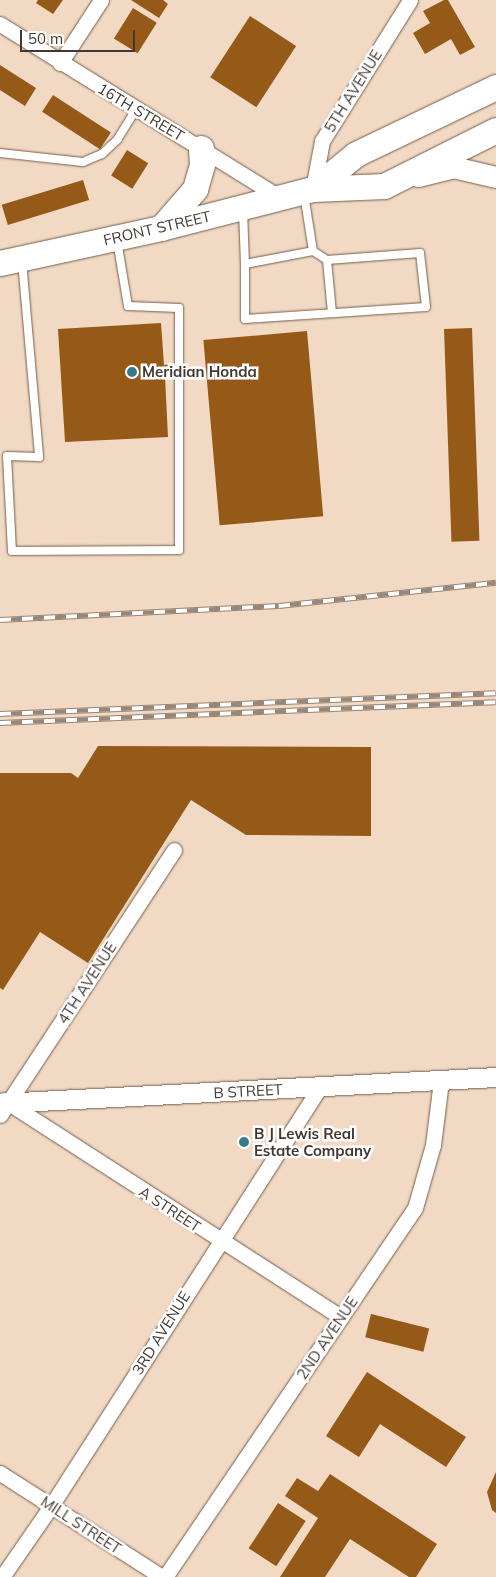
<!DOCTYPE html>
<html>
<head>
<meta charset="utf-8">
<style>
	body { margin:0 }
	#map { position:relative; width:496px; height:1577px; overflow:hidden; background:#f2d9c4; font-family:Mulish,sans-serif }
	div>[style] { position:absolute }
	.building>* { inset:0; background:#955a17; transform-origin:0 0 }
	.roads { filter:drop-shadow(0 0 1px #735e4b) drop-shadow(0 0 1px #735e4b) }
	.service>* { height:8px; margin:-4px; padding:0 4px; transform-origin:4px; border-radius:4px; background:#fff }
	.minor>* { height:15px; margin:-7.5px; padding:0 7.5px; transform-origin:7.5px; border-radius:7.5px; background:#fff }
	.tertiary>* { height:19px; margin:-9.5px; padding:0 9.5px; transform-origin:9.5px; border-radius:9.5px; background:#fff }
	.secondary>* { height:21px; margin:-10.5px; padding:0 10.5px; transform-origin:10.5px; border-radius:10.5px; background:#fff }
	.primary>* { height:25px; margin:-12.5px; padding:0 12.5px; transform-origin:12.5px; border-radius:12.5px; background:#fff }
	.rail>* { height:5.5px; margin-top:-2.75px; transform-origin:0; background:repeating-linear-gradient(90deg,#fff 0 11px,#988778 0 22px); box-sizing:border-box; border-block:1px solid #988778 }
	.dots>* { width:14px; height:14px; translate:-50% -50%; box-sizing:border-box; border:2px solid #fff; border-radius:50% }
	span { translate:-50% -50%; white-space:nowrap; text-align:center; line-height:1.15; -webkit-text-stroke:5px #fff; paint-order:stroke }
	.street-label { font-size:15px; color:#423830 }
	.poi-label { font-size:15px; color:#423830; font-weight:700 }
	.left { translate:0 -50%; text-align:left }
	.scale { position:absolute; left:20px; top:30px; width:115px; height:22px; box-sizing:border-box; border:2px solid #423830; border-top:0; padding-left:6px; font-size:15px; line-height:18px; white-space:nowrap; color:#423830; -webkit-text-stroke:4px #fff; paint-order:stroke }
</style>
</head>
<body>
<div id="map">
	<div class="building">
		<div style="clip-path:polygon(38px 0,63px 0,53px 14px,36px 3px)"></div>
		<div style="clip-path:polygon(131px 0,163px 0,168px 4px,159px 18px)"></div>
		<div style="clip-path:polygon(444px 0,448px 0,475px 47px,460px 55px,451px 39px,425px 54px,413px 33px,430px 23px,423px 11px)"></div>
		<div style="left:133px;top:8px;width:28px;height:36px;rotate:32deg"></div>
		<div style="left:250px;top:16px;width:55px;height:73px;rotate:33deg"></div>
		<div style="clip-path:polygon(0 65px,36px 88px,25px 106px,0 90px)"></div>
		<div style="left:53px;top:95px;width:69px;height:20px;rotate:33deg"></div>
		<div style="left:127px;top:150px;width:25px;height:30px;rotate:32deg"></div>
		<div style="left:83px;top:180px;width:21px;height:85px;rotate:73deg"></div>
		<div style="clip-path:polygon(161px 323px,164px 365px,174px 364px,175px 377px,165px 377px,168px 437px,65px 442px,58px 329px)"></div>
		<div style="left:472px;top:328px;width:213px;height:28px;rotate:88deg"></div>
		<div style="left:307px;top:331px;width:186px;height:104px;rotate:85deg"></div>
		<div style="clip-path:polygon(98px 746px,371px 747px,371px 836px,246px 835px,191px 800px,88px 963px,40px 932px,3px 990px,0 988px,0 773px,71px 773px,78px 778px)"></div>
		<div style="left:371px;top:1314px;width:60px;height:24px;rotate:14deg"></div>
		<div style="clip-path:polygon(367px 1372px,466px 1437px,446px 1467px,380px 1424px,359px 1457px,326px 1436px)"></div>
		<div style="clip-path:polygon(496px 1472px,496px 1513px,492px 1510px,487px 1492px)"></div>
		<div style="clip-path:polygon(330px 1474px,437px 1544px,416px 1577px,409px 1577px,350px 1539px,325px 1577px,280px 1577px,318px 1518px,285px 1496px,297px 1478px,318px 1491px)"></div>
		<div style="left:278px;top:1503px;width:33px;height:54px;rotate:33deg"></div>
	</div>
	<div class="roads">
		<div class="service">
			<div style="left:0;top:153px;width:83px;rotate:6.2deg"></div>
			<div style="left:83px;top:162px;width:21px;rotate:-23deg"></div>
			<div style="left:102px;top:154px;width:21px;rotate:-43deg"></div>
			<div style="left:117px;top:140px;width:36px;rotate:-58deg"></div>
			<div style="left:243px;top:210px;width:54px;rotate:87.9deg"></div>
			<div style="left:245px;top:264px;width:69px;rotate:-10.8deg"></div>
			<div style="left:313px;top:251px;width:58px;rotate:-99deg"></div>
			<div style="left:327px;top:260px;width:53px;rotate:84.6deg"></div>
			<div style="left:22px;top:261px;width:197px;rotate:85deg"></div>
			<div style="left:39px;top:457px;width:32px;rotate:-178deg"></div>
			<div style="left:7px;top:456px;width:95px;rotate:87deg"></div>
			<div style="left:12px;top:551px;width:167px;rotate:-0.3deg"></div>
			<div style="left:179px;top:550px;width:242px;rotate:-90deg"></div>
			<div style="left:179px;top:308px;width:51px;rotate:-177.8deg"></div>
			<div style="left:128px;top:306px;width:67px;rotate:-99.5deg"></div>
			<div style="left:245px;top:264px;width:55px;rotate:90deg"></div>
			<div style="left:245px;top:319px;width:181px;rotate:-3.8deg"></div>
			<div style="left:426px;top:307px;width:54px;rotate:-96.3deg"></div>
			<div style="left:420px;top:253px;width:93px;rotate:175.7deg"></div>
			<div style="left:327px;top:260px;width:17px;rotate:-147deg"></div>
		</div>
		<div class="minor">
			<div style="left:0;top:24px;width:331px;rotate:31.8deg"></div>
			<div style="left:60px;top:63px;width:75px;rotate:-56.9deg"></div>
			<div style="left:313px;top:189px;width:49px;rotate:-79.4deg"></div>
			<div style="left:322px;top:141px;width:166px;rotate:-58deg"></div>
			<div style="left:4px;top:1100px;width:401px;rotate:32.8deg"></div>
			<div style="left:0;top:1115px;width:317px;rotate:-56.7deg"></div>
			<div style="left:0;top:1473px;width:193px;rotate:32.7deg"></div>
			<div style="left:2px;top:1577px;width:86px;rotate:-55.4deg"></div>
			<div style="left:51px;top:1506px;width:497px;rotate:-57.3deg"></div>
			<div style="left:165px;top:1577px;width:446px;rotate:-55.9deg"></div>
			<div style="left:415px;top:1208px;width:66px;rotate:-74.1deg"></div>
			<div style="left:433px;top:1145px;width:64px;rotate:-82.9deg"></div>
		</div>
		<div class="tertiary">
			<div style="left:0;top:1103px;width:497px;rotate:-3deg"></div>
		</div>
		<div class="secondary">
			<div style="left:418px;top:176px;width:36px;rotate:-14deg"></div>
			<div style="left:453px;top:167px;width:44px;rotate:13.1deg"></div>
		</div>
		<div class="primary">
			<div style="left:313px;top:189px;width:55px;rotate:-39.1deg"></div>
			<div style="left:356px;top:154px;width:155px;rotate:-25.6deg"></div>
			<div style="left:161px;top:228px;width:52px;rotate:-48.9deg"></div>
			<div style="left:195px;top:189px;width:26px;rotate:-74deg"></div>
			<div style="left:202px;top:164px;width:16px;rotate:-94deg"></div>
			<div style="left:0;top:263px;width:165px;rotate:-12.3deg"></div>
			<div style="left:161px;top:228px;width:157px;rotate:-14.4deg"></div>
			<div style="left:313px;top:189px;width:71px;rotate:-2.4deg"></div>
			<div style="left:384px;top:186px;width:125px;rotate:-26.6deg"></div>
		</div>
	</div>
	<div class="rail">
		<div style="left:0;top:620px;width:279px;rotate:-2.9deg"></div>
		<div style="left:279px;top:606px;width:218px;rotate:-6.1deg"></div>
		<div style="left:0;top:714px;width:496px;rotate:-2.4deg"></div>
		<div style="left:0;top:723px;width:496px;rotate:-2.4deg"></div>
	</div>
	<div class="dots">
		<div style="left:132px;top:372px;background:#377b8a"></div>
		<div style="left:244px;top:1142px;background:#377b8a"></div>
	</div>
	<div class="street-label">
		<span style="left:353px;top:91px;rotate:-58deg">5TH AVENUE</span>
		<span style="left:141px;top:112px;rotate:31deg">16TH STREET</span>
		<span style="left:157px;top:228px;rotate:-13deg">FRONT STREET</span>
		<span style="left:87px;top:983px;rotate:-57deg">4TH AVENUE</span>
		<span style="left:248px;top:1091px;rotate:-3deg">B STREET</span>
		<span style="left:170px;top:1209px;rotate:33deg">A STREET</span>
		<span style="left:161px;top:1333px;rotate:-58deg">3RD AVENUE</span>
		<span style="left:327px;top:1338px;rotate:-56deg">2ND AVENUE</span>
		<span style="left:81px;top:1525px;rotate:33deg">MILL STREET</span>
	</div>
	<div class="poi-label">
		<span class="left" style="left:142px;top:372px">Meridian Honda</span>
		<span class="left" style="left:254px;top:1142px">B J Lewis Real<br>Estate Company</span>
	</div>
	<div class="scale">50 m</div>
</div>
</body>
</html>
